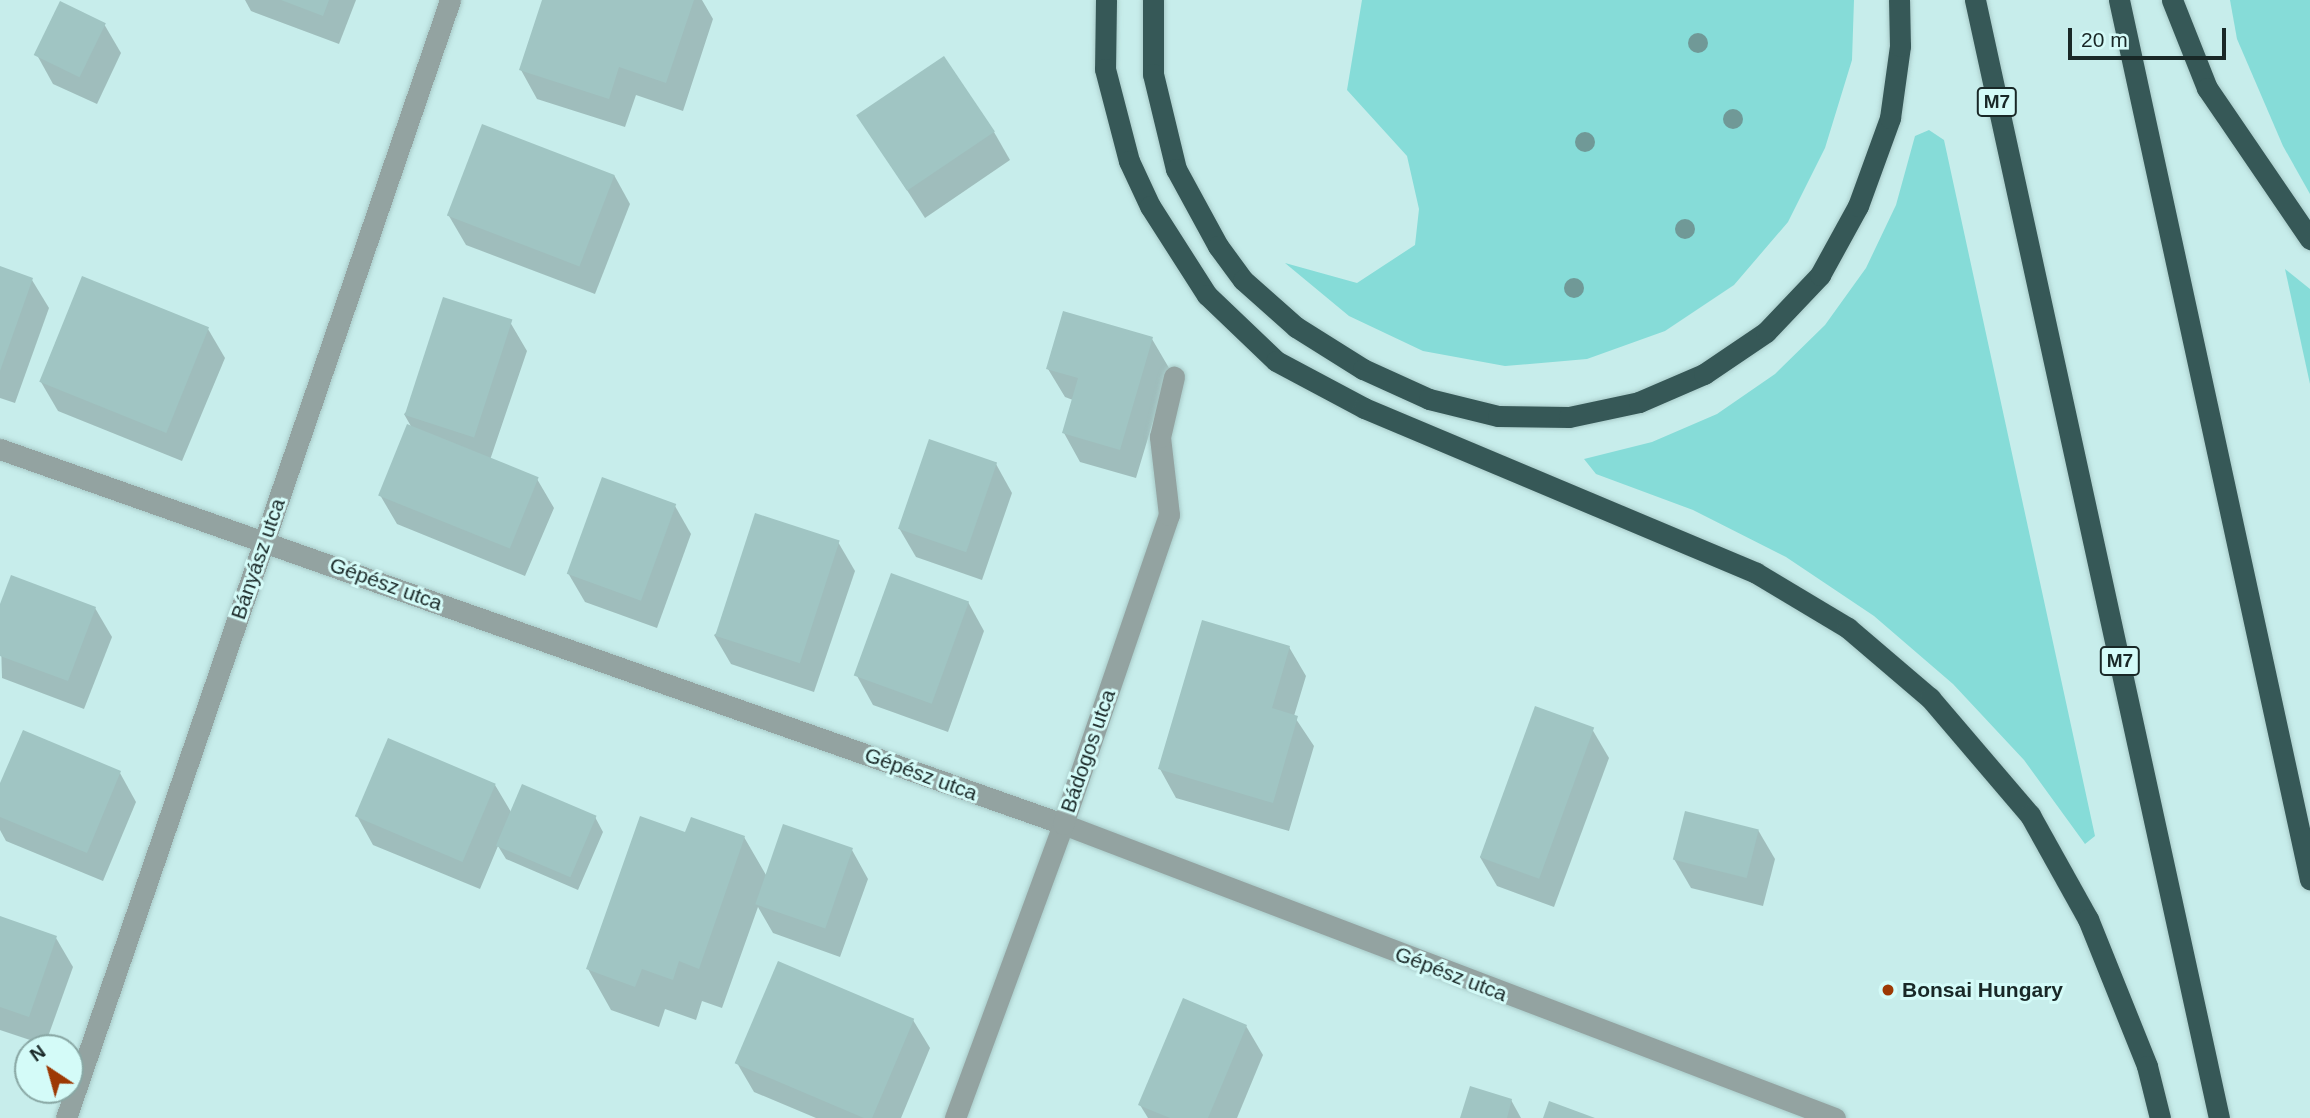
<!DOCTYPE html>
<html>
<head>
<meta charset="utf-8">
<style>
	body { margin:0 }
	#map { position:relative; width:2310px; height:1118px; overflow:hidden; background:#c7edeb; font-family:Arial,sans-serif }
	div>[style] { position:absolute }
	.green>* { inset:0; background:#86dcd8 }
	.shadow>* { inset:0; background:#0003 }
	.building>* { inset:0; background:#a0c5c3; transform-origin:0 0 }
	.roads { filter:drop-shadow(0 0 2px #a8cac8) drop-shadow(0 0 2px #a8cac8) }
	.minor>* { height:21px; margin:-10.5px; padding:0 10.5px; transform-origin:10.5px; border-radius:10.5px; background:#93a3a1 }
	.highway>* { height:21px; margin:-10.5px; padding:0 10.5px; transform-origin:10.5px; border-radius:10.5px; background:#365857 }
	.trees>* { width:20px; height:20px; margin:-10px; border-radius:50%; background:#709997 }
	.dots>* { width:19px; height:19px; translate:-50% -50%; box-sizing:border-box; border:4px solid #d4fbf8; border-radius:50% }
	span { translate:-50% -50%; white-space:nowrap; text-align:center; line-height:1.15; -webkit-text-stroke:6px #d4fbf8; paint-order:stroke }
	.shield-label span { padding:2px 5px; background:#d4fbf8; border:2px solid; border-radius:5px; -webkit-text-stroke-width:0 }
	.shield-label { font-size:19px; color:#192827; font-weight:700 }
	.street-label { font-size:21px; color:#192827 }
	.poi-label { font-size:21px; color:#192827; font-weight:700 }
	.left { translate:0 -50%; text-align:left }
	.north { position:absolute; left:14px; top:1034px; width:70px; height:70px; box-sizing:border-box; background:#d4fbf8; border:2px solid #89a7a4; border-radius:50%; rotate:324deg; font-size:19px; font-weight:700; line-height:28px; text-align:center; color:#192827 }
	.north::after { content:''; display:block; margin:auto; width:24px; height:32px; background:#9d3904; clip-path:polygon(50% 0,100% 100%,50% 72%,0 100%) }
	.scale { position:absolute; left:2068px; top:28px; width:158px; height:32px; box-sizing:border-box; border:4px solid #192827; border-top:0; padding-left:9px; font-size:21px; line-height:24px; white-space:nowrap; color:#192827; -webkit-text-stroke:5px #d4fbf8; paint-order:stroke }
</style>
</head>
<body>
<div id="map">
	<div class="green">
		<div style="clip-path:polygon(1362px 0,1854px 0,1852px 60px,1825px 148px,1788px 222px,1734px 285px,1665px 331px,1587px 359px,1505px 366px,1423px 351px,1349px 316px,1285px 263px,1357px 283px,1415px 245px,1419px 209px,1407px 156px,1347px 90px)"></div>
		<div style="clip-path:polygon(2230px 0,2310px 0,2310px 194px,2283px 146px,2237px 39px)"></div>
		<div style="clip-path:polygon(1929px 130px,1944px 140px,2095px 836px,2085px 844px,2024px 760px,1953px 684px,1874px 616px,1786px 557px,1693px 510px,1596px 474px,1584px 459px,1652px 442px,1717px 414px,1775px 374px,1825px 325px,1866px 268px,1896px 205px,1915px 136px)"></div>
		<div style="clip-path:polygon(2285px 269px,2310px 289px,2310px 384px)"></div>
	</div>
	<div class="shadow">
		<div style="clip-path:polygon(245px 0,356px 0,339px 44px,251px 11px)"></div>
		<div style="clip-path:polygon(543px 0,702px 0,713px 19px,683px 111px,636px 95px,625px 127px,537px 99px,521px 70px)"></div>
		<div style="clip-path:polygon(104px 24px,121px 53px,97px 104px,53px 84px,37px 55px)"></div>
		<div style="clip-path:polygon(859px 116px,994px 132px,1010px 160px,925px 218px)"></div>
		<div style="clip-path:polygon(614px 175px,630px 204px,595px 294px,466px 245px,449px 216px)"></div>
		<div style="clip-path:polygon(0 268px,32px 280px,49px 308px,15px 403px,0 398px)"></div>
		<div style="clip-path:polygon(510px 322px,527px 351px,490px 460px,537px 479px,554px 508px,525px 576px,397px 524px,380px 495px,412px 428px,404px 414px)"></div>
		<div style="clip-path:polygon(208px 329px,225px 358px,182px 461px,58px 411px,41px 382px)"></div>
		<div style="clip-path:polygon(1152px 339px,1169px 368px,1136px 478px,1080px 462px,1064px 433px,1073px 400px,1065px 397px,1048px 369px)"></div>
		<div style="clip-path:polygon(996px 464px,1012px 493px,982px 580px,916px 557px,899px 528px)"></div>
		<div style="clip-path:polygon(675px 506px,691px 534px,657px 628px,585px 602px,568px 573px)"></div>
		<div style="clip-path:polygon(838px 542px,855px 571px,814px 692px,731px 664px,714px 635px)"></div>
		<div style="clip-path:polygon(968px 602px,984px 631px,948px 732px,873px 705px,857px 676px)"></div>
		<div style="clip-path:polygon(95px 608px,112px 637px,84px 709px,2px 678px,0 609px)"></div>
		<div style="clip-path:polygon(1289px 647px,1306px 676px,1294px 716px,1314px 746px,1289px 831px,1176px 798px,1160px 769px)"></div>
		<div style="clip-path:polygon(1592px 729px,1609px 758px,1554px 907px,1497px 886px,1480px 857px)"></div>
		<div style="clip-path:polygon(389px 740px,495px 785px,511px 812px,595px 817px,603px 832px,578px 890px,506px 859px,498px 846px,480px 889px,373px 845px,357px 816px)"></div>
		<div style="clip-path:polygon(120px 773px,136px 802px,103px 881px,6px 841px,0 830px,0 788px)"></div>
		<div style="clip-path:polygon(1758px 830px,1775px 859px,1763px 906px,1691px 888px,1674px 859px)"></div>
		<div style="clip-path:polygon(686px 834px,744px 837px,766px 875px,852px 850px,868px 879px,840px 957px,773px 933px,758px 907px,722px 1008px,702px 1001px,696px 1020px,665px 1009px,659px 1027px,611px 1010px,588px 969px)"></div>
		<div style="clip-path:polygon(0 918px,56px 938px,73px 967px,45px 1045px,0 1030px)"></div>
		<div style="clip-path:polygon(913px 1020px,930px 1048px,901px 1118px,816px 1118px,754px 1092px,737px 1063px)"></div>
		<div style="clip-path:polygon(1246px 1026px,1263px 1055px,1237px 1118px,1148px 1118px,1140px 1105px)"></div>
		<div style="clip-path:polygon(1511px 1100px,1521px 1118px,1462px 1118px)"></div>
	</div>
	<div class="building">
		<div style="clip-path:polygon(281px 0,329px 0,323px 16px)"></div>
		<div style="clip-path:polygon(542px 0,694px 0,666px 83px,619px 67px,609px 99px,519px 70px)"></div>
		<div style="left:60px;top:1px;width:51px;height:60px;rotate:26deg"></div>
		<div style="left:944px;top:56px;width:91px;height:106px;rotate:56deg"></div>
		<div style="left:482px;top:124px;width:142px;height:98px;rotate:21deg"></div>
		<div style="clip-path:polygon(0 266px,33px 278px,0 371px)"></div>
		<div style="left:82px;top:276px;width:137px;height:114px;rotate:22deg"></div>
		<div style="left:443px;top:297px;width:73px;height:124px;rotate:18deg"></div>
		<div style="clip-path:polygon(1063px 311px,1153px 337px,1120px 450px,1062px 433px,1078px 378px,1046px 369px)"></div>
		<div style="left:407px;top:424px;width:142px;height:77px;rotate:22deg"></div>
		<div style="left:929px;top:439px;width:72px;height:95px;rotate:19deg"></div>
		<div style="left:602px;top:477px;width:79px;height:103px;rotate:20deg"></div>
		<div style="left:755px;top:513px;width:89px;height:129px;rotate:18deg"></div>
		<div style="left:891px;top:573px;width:83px;height:109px;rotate:20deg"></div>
		<div style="clip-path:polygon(11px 575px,96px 607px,68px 681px,0 656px,0 604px)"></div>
		<div style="clip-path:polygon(1202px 620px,1290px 646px,1272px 708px,1298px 716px,1273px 803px,1158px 769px)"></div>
		<div style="left:1535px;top:706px;width:63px;height:161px;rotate:20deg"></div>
		<div style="clip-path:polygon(23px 730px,121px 771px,87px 853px,0 817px,0 783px)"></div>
		<div style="left:388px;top:738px;width:117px;height:85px;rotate:23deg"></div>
		<div style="left:522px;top:784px;width:81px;height:67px;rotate:23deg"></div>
		<div style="left:1685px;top:811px;width:76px;height:50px;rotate:14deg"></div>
		<div style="clip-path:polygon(640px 816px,685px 832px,691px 817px,745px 836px,699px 969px,679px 961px,673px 980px,642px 969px,635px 987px,586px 969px)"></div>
		<div style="left:783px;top:824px;width:74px;height:85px;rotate:19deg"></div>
		<div style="clip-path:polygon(0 916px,57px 936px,29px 1017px,0 1007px)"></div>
		<div style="left:778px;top:961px;width:148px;height:111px;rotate:23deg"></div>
		<div style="clip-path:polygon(1183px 998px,1247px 1025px,1208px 1118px,1170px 1118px,1138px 1105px)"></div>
		<div style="clip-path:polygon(1470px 1086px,1512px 1099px,1507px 1118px,1460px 1118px)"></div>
		<div style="clip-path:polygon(1549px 1101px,1595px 1118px,1543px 1118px)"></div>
	</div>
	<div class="roads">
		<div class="minor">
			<div style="left:0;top:449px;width:1127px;rotate:19.43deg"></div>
			<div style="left:1063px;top:824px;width:826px;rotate:20.85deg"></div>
			<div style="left:66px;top:1118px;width:1182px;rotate:-71.04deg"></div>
			<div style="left:955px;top:1118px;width:313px;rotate:-69.8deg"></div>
			<div style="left:1063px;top:824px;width:327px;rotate:-71.1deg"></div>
			<div style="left:1169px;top:515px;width:79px;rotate:-96.6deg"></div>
			<div style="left:1160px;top:437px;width:62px;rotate:-76.9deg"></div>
		</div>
		<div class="highway">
			<div style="left:1106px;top:0;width:69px;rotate:90.8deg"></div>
			<div style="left:1105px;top:69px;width:95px;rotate:75.4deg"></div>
			<div style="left:1129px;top:161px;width:50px;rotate:65deg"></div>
			<div style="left:1150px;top:206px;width:106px;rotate:57.4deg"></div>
			<div style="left:1207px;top:295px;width:95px;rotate:43.7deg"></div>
			<div style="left:1276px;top:361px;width:100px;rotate:28.1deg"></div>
			<div style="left:1364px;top:408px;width:425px;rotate:22.8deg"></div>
			<div style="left:1756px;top:573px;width:107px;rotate:30.9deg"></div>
			<div style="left:1848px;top:628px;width:108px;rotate:40.5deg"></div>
			<div style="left:1930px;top:698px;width:154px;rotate:49.5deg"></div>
			<div style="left:2030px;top:815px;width:119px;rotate:60.9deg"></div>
			<div style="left:2088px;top:919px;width:158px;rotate:68.1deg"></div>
			<div style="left:2147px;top:1066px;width:54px;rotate:76deg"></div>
			<div style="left:1153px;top:0;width:74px;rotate:90deg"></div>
			<div style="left:1153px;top:74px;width:98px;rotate:76.4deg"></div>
			<div style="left:1176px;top:169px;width:88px;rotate:61.4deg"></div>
			<div style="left:1218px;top:246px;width:42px;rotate:53.7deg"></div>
			<div style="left:1243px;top:280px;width:71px;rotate:41.6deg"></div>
			<div style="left:1296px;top:327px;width:79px;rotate:32.1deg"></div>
			<div style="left:1363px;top:369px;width:72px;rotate:24.4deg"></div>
			<div style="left:1429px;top:399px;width:71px;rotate:13.8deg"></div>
			<div style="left:1498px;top:416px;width:71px;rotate:0.8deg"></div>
			<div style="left:1569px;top:417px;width:72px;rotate:-12.1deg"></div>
			<div style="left:1639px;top:402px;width:71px;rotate:-23.3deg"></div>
			<div style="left:1704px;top:374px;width:75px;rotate:-34.1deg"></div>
			<div style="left:1766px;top:332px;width:79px;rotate:-46.5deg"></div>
			<div style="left:1820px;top:275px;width:79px;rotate:-61.2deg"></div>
			<div style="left:1858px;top:206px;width:94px;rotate:-70deg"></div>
			<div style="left:1890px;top:118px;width:73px;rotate:-82.1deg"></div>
			<div style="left:1900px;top:46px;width:46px;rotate:-91.2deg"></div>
			<div style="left:1975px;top:0;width:1144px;rotate:77.69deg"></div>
			<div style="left:2119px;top:0;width:900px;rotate:77.75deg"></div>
			<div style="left:2172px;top:0;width:95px;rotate:68.3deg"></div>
			<div style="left:2207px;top:88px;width:183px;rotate:55.7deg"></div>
		</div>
	</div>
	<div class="trees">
		<div style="left:1698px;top:43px"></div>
		<div style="left:1733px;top:119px"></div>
		<div style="left:1585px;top:142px"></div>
		<div style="left:1685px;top:229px"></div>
		<div style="left:1574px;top:288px"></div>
	</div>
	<div class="dots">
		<div style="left:1888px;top:990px;background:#9d3904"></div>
	</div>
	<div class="shield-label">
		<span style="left:1997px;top:102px">M7</span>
		<span style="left:2120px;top:661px">M7</span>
	</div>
	<div class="street-label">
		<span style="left:258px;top:559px;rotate:-71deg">Bányász utca</span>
		<span style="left:386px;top:584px;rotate:20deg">Gépész utca</span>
		<span style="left:1088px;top:751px;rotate:-71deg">Bádogos utca</span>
		<span style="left:921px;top:774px;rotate:20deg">Gépész utca</span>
		<span style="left:1451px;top:974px;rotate:21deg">Gépész utca</span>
	</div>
	<div class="poi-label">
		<span class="left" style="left:1902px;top:990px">Bonsai Hungary</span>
	</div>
	<div class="north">N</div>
	<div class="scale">20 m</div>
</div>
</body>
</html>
